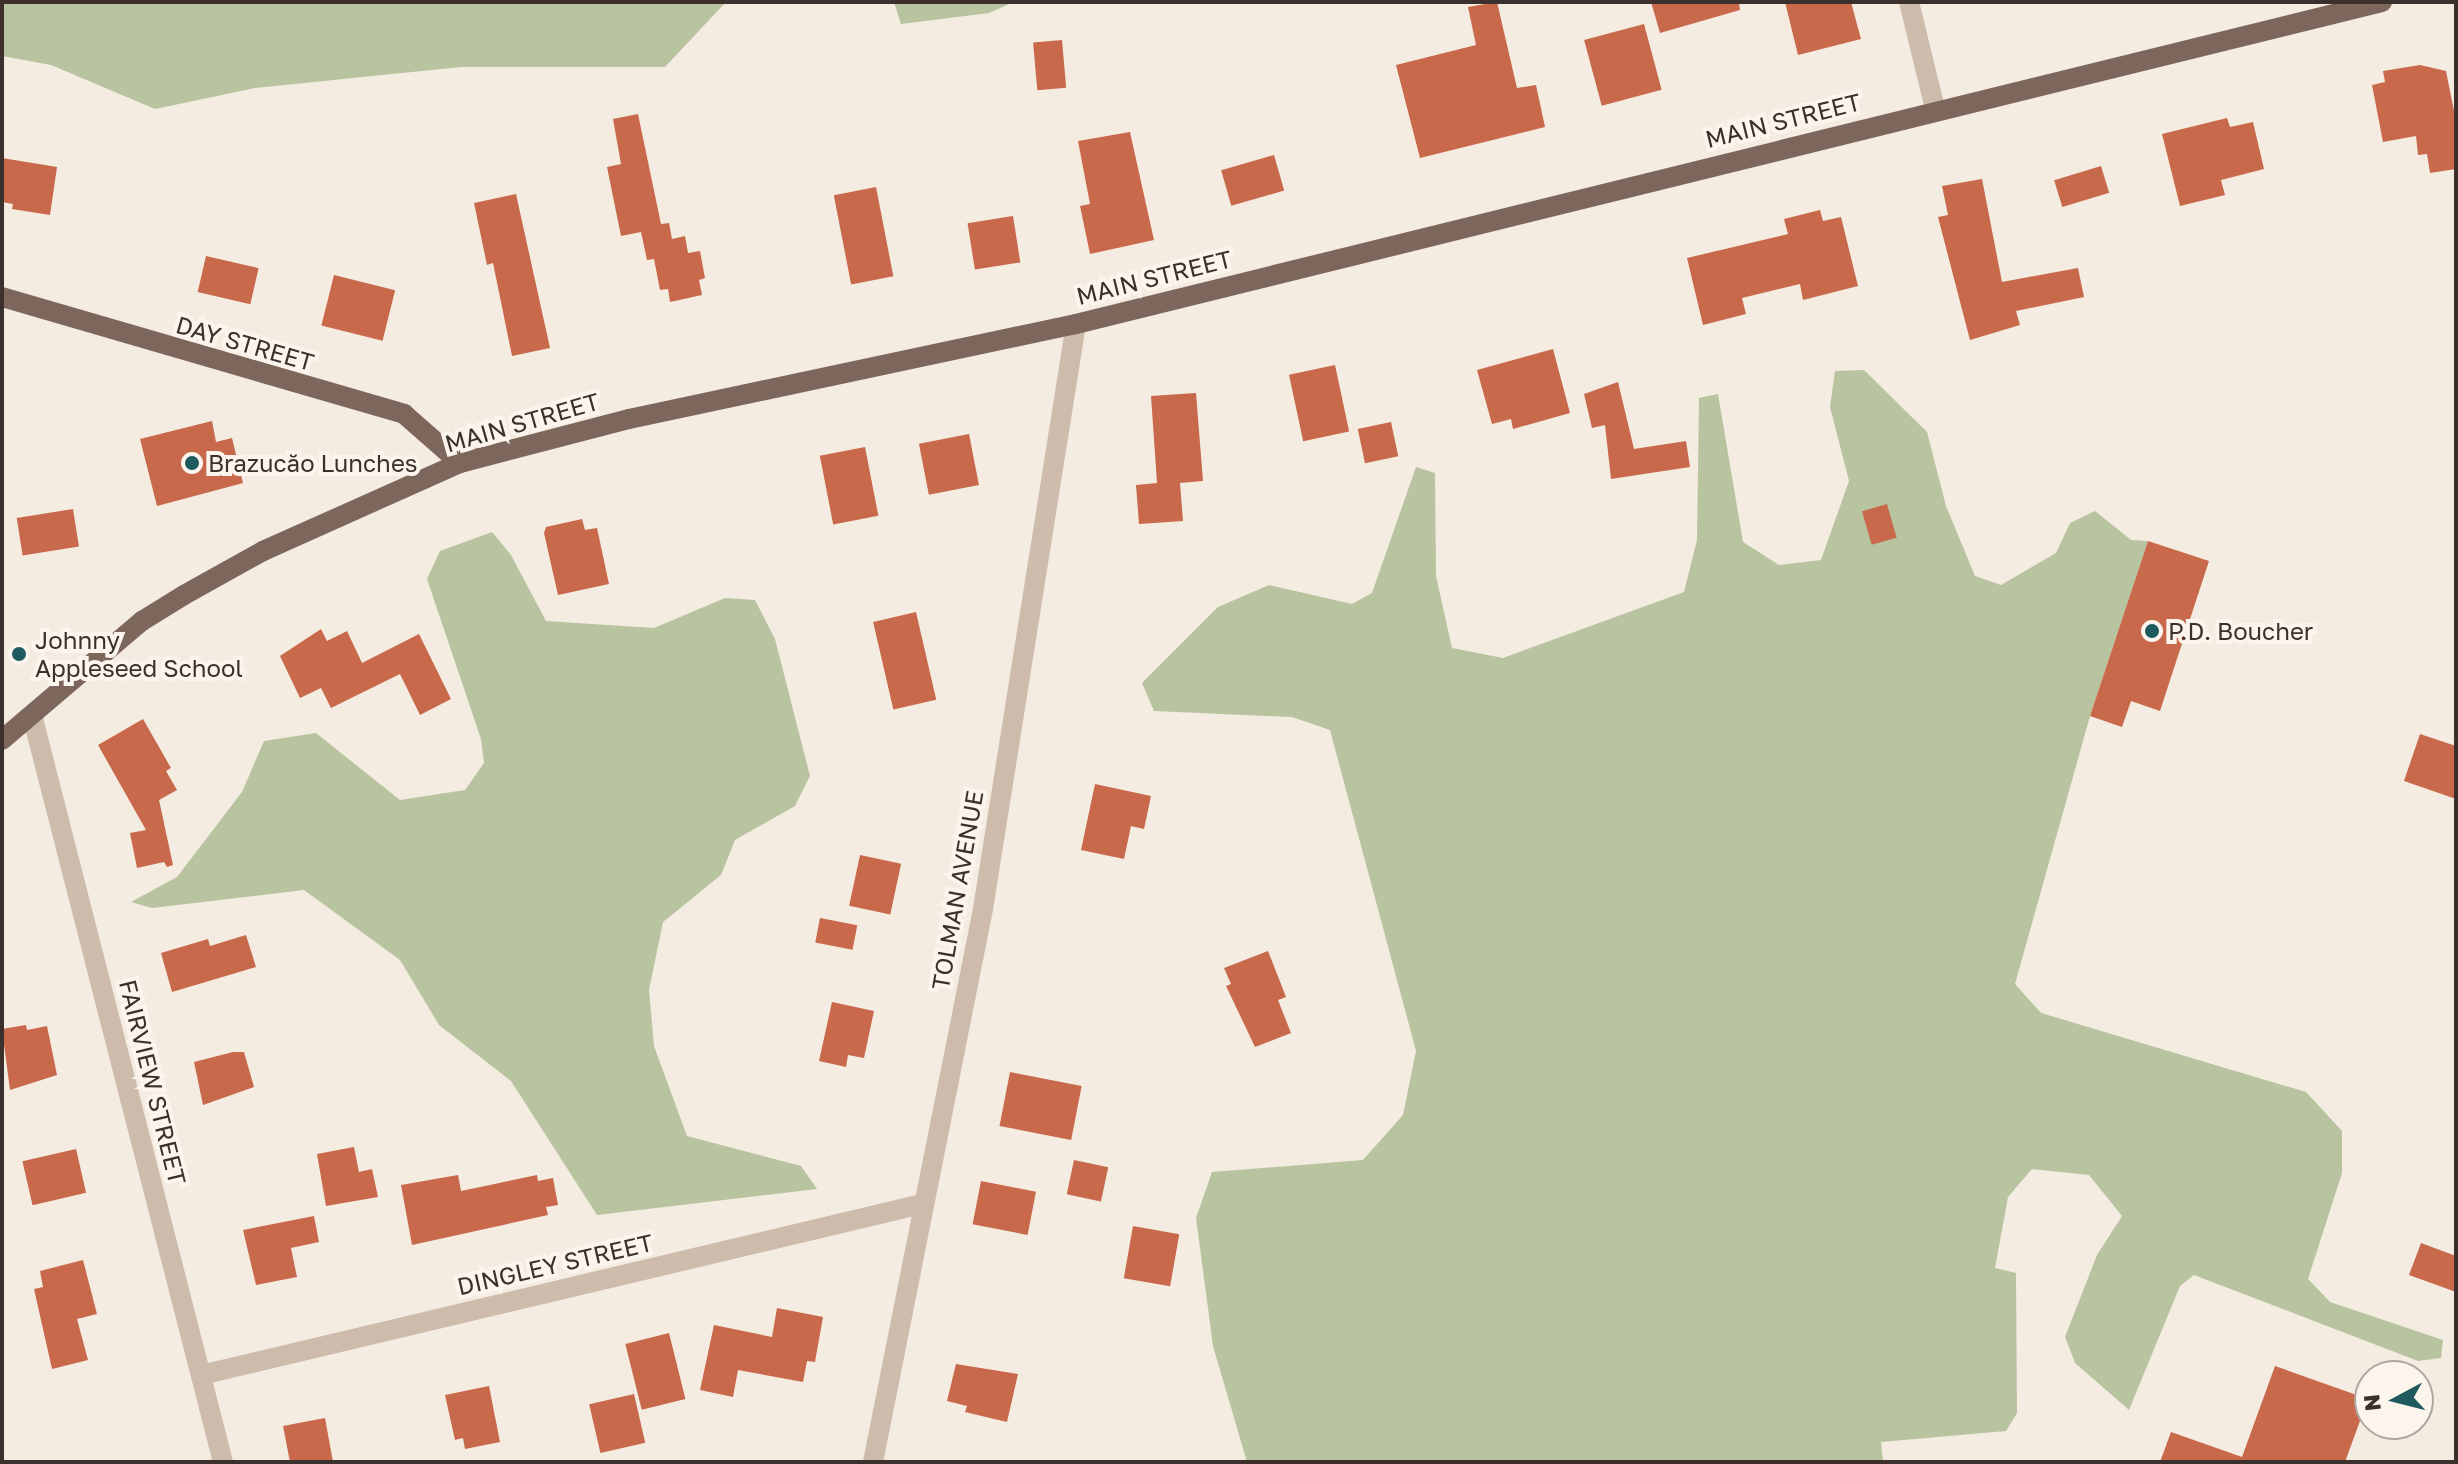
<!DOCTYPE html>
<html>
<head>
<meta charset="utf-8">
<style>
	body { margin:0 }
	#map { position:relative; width:2458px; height:1464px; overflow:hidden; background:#f4ebe1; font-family:"Golos Text",sans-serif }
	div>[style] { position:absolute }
	.green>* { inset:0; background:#b8c4a0 }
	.building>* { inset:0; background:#c8694b; transform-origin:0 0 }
	.minor>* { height:20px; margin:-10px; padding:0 10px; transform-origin:10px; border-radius:10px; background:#cdbbac }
	.major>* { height:20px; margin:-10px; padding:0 10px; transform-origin:10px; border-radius:10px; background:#7d675c }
	.dots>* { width:22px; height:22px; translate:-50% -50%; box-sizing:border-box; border:4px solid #fbf5ee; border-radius:50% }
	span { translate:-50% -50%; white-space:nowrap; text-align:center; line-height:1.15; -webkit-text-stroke:8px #fbf5ee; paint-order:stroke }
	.street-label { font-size:24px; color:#3b302b }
	.poi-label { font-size:24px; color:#3b302b }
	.left { translate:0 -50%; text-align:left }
	.frame { position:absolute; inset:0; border:4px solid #3b302b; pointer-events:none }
	.north { position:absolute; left:2354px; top:1360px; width:80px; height:80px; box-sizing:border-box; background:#fbf5ee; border:2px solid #aea6a0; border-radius:50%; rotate:263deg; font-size:22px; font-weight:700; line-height:32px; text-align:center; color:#3b302b }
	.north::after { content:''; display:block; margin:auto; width:28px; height:36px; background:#1f5a5e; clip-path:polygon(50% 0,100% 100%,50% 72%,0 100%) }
</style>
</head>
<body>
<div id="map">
	<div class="green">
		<div style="clip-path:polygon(2px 2px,726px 2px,665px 67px,461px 67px,255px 88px,155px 109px,51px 65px,2px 56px)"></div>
		<div style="clip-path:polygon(894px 2px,1014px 2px,989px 13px,901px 24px)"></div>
		<div style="clip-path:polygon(1864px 370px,1927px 432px,1946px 506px,1975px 576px,2001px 585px,2056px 553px,2070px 523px,2095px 511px,2131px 540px,2148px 541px,2090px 716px,2015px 984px,2041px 1013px,2306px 1092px,2342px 1131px,2342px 1173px,2308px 1279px,2330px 1302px,2443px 1340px,2441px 1358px,2418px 1361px,2194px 1275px,2180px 1286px,2129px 1410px,2075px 1363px,2065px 1337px,2097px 1255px,2122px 1216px,2089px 1175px,2032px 1169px,2008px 1197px,1995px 1268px,2016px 1273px,2017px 1413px,2006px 1431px,1881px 1442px,1883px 1462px,1247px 1462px,1213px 1346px,1196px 1218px,1212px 1172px,1363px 1160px,1403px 1115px,1416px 1051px,1330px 730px,1292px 717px,1154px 711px,1142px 683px,1218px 607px,1269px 585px,1352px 604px,1372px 593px,1416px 467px,1435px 473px,1436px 576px,1452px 648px,1503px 658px,1684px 592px,1697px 540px,1699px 398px,1718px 394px,1743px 542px,1779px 565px,1821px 560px,1849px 481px,1830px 407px,1835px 371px)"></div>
		<div style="clip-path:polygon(492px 532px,511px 555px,546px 621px,654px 628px,725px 598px,755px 600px,775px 639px,810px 776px,795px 806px,735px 840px,721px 875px,663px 922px,649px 990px,654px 1046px,687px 1136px,801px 1166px,817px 1189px,597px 1215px,511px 1081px,439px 1025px,400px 960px,304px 890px,152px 908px,131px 902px,177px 877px,242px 792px,264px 741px,316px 733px,400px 800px,465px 790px,484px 763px,481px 739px,427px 579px,440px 551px)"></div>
	</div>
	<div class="building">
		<div style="clip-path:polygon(1497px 2px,1517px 88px,1536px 85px,1545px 127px,1420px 158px,1396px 65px,1476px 45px,1468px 7px)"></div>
		<div style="clip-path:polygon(1651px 2px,1739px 2px,1740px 10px,1660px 33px)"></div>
		<div style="clip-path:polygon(1785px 2px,1851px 2px,1861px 39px,1798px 55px)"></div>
		<div style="left:1644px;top:24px;width:68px;height:62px;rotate:75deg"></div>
		<div style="left:1062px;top:40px;width:48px;height:29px;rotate:85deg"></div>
		<div style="clip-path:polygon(2420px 65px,2446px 71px,2456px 121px,2456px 169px,2430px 173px,2427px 154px,2418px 155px,2416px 136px,2383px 142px,2372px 85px,2385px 82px,2383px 71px)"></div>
		<div style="clip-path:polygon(638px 114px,661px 224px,669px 223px,672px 239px,685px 236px,688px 253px,700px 251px,705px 278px,699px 280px,702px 295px,670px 302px,668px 289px,660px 290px,654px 259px,647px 260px,641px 232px,621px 236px,607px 167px,621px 164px,613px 119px)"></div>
		<div style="clip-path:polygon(2227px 118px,2230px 127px,2253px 122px,2264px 169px,2221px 180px,2225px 195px,2180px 206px,2162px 134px)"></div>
		<div style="clip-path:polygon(1130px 132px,1154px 240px,1090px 254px,1080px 206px,1090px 204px,1078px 141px)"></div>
		<div style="left:1274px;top:155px;width:37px;height:55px;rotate:74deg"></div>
		<div style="clip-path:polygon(2px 158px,57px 167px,50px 215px,12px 209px,13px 204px,2px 202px)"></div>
		<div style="left:2101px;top:166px;width:28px;height:49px;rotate:73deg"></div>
		<div style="clip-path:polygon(1982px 179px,2002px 282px,2078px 268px,2084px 297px,2016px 311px,2020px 325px,1970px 340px,1938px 217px,1948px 215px,1942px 186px)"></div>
		<div style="left:876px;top:187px;width:91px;height:43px;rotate:79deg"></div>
		<div style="clip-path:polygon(516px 194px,550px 348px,512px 356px,493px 263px,487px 265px,474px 203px)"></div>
		<div style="clip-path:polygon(1820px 210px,1823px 221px,1841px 217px,1858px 286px,1803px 300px,1800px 284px,1742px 298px,1746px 314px,1703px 325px,1687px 258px,1788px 234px,1784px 219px)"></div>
		<div style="left:1013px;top:216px;width:47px;height:46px;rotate:81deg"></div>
		<div style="left:206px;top:256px;width:54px;height:37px;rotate:13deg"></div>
		<div style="left:334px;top:275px;width:63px;height:52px;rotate:14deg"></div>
		<div style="clip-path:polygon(1553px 349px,1570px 413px,1513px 429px,1511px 419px,1492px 424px,1477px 370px)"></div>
		<div style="left:1335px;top:365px;width:68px;height:47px;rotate:78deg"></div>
		<div style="clip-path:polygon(1618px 382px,1634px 449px,1686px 441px,1690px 467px,1611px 479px,1605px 425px,1592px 428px,1584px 394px)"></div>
		<div style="clip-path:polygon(1196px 393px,1203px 481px,1180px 483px,1183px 521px,1139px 524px,1136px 485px,1157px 483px,1151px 396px)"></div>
		<div style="clip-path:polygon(212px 421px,216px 442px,232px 438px,243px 483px,157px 506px,140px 439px)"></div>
		<div style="left:1391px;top:422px;width:35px;height:34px;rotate:78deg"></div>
		<div style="left:969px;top:434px;width:52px;height:51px;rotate:79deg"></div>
		<div style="left:865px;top:447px;width:70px;height:46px;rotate:79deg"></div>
		<div style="left:1887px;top:504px;width:35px;height:26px;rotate:74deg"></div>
		<div style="left:73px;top:509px;width:38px;height:57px;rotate:81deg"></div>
		<div style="clip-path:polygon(582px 519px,585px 530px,597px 528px,609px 584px,558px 595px,544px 533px,546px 527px)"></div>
		<div style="clip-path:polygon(2148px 541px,2209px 561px,2160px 711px,2131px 701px,2122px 727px,2090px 716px)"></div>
		<div style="left:916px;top:612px;width:90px;height:44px;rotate:77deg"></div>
		<div style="clip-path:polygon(321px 629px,327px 641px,347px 631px,362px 663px,419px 634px,451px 699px,420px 715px,400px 674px,331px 708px,321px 688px,300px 698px,280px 656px)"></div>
		<div style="clip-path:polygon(143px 719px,171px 768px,166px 771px,177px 790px,159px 800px,173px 865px,167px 867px,164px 862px,137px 868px,130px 833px,146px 830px,98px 745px)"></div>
		<div style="clip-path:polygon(2420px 734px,2456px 746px,2456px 799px,2404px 781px)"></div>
		<div style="clip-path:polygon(1095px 784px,1151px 796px,1144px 829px,1131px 826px,1124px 859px,1081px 850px)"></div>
		<div style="left:860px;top:855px;width:42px;height:52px;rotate:12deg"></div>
		<div style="left:820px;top:918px;width:38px;height:25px;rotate:11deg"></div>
		<div style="clip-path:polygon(246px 935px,256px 967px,172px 992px,161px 953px,208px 939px,210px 946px)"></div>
		<div style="clip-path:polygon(1268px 951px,1286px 997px,1278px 1000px,1291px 1033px,1255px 1047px,1226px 986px,1231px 984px,1224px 968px)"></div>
		<div style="clip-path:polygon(832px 1002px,874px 1011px,864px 1058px,848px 1055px,846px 1067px,819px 1061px)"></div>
		<div style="clip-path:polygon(26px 1025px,27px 1030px,47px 1026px,57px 1075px,10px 1090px,2px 1029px)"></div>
		<div style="clip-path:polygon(233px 1052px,244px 1052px,254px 1087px,203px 1105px,194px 1062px)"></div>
		<div style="left:1010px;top:1072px;width:73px;height:55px;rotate:11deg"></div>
		<div style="clip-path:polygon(354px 1147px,359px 1172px,372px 1169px,378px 1197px,326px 1206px,317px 1154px)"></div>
		<div style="left:76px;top:1149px;width:45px;height:55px;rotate:77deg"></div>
		<div style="left:1074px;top:1160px;width:35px;height:35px;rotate:12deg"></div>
		<div style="clip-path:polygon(458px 1175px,461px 1191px,537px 1175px,538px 1181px,553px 1178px,558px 1205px,546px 1207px,548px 1215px,412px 1245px,401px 1185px)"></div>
		<div style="left:981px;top:1181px;width:56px;height:44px;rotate:11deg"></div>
		<div style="clip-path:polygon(314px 1216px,319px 1242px,291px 1248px,297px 1277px,256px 1285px,243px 1230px)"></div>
		<div style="left:1133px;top:1226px;width:47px;height:53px;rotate:10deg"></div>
		<div style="clip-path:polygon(2421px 1243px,2456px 1256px,2456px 1292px,2409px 1275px)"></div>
		<div style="clip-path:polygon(83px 1260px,97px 1314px,77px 1319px,88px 1360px,52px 1369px,34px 1289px,43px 1287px,40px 1271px)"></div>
		<div style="clip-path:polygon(777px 1308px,823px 1317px,815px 1362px,807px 1361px,803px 1382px,738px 1370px,733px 1397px,700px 1390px,714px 1325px,772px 1337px)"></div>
		<div style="left:669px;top:1333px;width:68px;height:45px;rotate:76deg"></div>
		<div style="clip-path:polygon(956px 1364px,1018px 1374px,1007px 1422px,965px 1412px,967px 1406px,947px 1401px)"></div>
		<div style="clip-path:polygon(2275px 1366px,2368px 1399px,2345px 1462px,2160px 1462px,2171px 1432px,2242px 1457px)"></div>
		<div style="clip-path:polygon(489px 1386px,500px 1442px,465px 1449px,463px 1438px,455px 1440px,445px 1395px)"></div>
		<div style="left:634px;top:1394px;width:50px;height:46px;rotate:77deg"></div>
		<div style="clip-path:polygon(325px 1418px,333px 1462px,290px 1462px,283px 1426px)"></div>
	</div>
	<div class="minor">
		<div style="left:1909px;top:2px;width:110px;rotate:76.3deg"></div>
		<div style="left:32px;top:715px;width:771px;rotate:75.66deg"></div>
		<div style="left:201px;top:1375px;width:741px;rotate:-13.34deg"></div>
		<div style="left:873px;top:1462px;width:564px;rotate:-78.75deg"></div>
		<div style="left:983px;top:909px;width:592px;rotate:-80.97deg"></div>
	</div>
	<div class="major">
		<div style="left:2px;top:297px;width:419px;rotate:16.2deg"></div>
		<div style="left:404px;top:414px;width:74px;rotate:41.2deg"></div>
		<div style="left:2px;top:740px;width:184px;rotate:-40.4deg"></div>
		<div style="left:142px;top:621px;width:49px;rotate:-31.8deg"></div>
		<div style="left:184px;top:595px;width:90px;rotate:-29.1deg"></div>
		<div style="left:263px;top:551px;width:216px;rotate:-24.1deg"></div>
		<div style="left:460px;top:463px;width:175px;rotate:-14.6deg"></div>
		<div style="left:629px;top:419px;width:457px;rotate:-12deg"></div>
		<div style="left:1076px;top:324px;width:1345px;rotate:-13.85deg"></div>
	</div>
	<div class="dots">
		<div style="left:192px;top:463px;background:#1f5a5e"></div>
		<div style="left:2152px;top:631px;background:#1f5a5e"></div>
		<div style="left:19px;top:654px;background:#1f5a5e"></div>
	</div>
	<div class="street-label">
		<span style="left:1783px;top:120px;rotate:-14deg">MAIN STREET</span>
		<span style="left:1154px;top:277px;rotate:-14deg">MAIN STREET</span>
		<span style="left:245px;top:343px;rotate:16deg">DAY STREET</span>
		<span style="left:522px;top:422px;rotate:-16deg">MAIN STREET</span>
		<span style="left:957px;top:890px;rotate:-80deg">TOLMAN AVENUE</span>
		<span style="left:153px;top:1082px;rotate:76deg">FAIRVIEW STREET</span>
		<span style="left:555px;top:1264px;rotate:-13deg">DINGLEY STREET</span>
	</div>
	<div class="poi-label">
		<span class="left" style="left:208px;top:463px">Brazucăo Lunches</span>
		<span class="left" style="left:2168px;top:631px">P.D. Boucher</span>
		<span class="left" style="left:35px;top:654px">Johnny<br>Appleseed School</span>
	</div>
	<div class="frame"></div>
	<div class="north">N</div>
</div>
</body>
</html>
